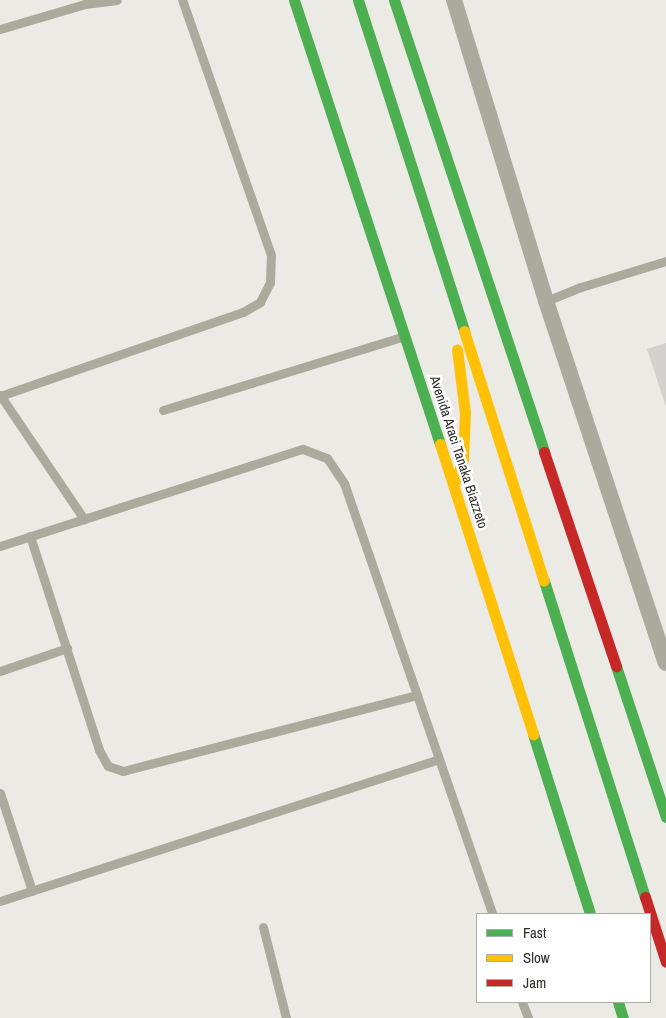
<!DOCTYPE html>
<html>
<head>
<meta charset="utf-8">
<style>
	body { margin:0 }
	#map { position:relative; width:666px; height:1018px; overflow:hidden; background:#ebeae4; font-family:"Archivo Narrow",sans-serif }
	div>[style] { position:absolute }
	.building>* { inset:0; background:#d3d1cd }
	.lane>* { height:9px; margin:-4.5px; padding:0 4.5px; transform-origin:4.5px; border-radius:4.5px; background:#aaab9d }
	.street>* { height:16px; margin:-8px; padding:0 8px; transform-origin:8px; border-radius:8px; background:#aaab9d }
	.fast>* { height:11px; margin:-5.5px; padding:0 5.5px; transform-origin:5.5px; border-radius:5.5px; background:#4caf50 }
	.slow>* { height:11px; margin:-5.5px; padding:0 5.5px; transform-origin:5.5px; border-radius:5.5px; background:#ffc107 }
	.jam>* { height:11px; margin:-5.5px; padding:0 5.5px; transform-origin:5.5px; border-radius:5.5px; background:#c62828 }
	span { translate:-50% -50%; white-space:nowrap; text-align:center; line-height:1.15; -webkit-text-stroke:5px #fff; paint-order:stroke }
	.street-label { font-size:14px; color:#2f2e2a }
	.legend { position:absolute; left:476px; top:913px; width:175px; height:90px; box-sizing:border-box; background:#fff; border:1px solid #acabaa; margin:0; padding:6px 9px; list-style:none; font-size:15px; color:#2f2e2a }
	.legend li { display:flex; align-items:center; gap:10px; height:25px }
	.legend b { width:25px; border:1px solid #acabaa }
</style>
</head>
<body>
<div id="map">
	<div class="building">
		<div style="clip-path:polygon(666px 343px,666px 407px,647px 349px)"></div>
	</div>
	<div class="lane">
		<div style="left:0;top:29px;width:89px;rotate:-16.4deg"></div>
		<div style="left:85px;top:4px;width:32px;rotate:-7deg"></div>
		<div style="left:546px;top:301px;width:38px;rotate:-22deg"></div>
		<div style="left:581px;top:287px;width:89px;rotate:-17deg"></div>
		<div style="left:0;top:395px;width:150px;rotate:55.9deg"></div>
		<div style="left:0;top:396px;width:257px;rotate:-19.1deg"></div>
		<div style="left:243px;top:312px;width:20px;rotate:-30deg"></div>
		<div style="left:260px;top:302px;width:22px;rotate:-63deg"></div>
		<div style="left:270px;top:282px;width:27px;rotate:-88deg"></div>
		<div style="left:271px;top:255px;width:270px;rotate:-109.2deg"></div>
		<div style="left:163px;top:410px;width:253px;rotate:-17deg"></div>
		<div style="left:30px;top:536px;width:225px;rotate:72.1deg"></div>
		<div style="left:99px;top:750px;width:18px;rotate:61deg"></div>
		<div style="left:108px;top:766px;width:16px;rotate:18deg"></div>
		<div style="left:123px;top:771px;width:304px;rotate:-14.5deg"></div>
		<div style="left:0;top:546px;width:318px;rotate:-17.8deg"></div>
		<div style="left:303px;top:449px;width:26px;rotate:21deg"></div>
		<div style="left:327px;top:458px;width:30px;rotate:56deg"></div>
		<div style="left:344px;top:483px;width:456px;rotate:71deg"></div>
		<div style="left:0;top:671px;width:71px;rotate:-18.9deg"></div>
		<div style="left:0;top:793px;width:103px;rotate:71.9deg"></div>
		<div style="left:0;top:901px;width:461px;rotate:-17.9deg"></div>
		<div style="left:263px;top:927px;width:94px;rotate:75.8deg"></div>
		<div style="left:522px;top:1002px;width:17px;rotate:69deg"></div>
	</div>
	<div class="street">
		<div style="left:454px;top:0;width:315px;rotate:73deg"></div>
		<div style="left:546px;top:301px;width:381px;rotate:71.7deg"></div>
	</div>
	<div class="fast">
		<div style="left:294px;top:0;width:467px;rotate:71.8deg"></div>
		<div style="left:358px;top:0;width:348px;rotate:72.2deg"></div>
		<div style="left:394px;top:0;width:476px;rotate:71.6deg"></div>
		<div style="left:544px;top:581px;width:332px;rotate:72.3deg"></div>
		<div style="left:616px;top:666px;width:159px;rotate:71.7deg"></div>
		<div style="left:533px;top:734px;width:189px;rotate:72.4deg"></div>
		<div style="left:618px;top:1002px;width:17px;rotate:73deg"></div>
	</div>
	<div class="slow">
		<div style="left:464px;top:331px;width:262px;rotate:72.3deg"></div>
		<div style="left:440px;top:444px;width:305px;rotate:72.2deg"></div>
		<div style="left:454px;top:485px;width:28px;rotate:-71deg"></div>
		<div style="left:463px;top:459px;width:46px;rotate:-87.5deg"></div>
		<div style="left:465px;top:413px;width:64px;rotate:-97.1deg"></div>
	</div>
	<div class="jam">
		<div style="left:544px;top:452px;width:226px;rotate:71.4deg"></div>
		<div style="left:645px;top:897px;width:68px;rotate:72.1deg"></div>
	</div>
	<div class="street-label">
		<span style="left:459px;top:452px;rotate:72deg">Avenida Araci Tanaka Biazzeto</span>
	</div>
	<ul class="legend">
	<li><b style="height:6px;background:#4caf50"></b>Fast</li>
	<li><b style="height:6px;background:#ffc107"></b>Slow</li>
	<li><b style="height:6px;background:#c62828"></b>Jam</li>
	</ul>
</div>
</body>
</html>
